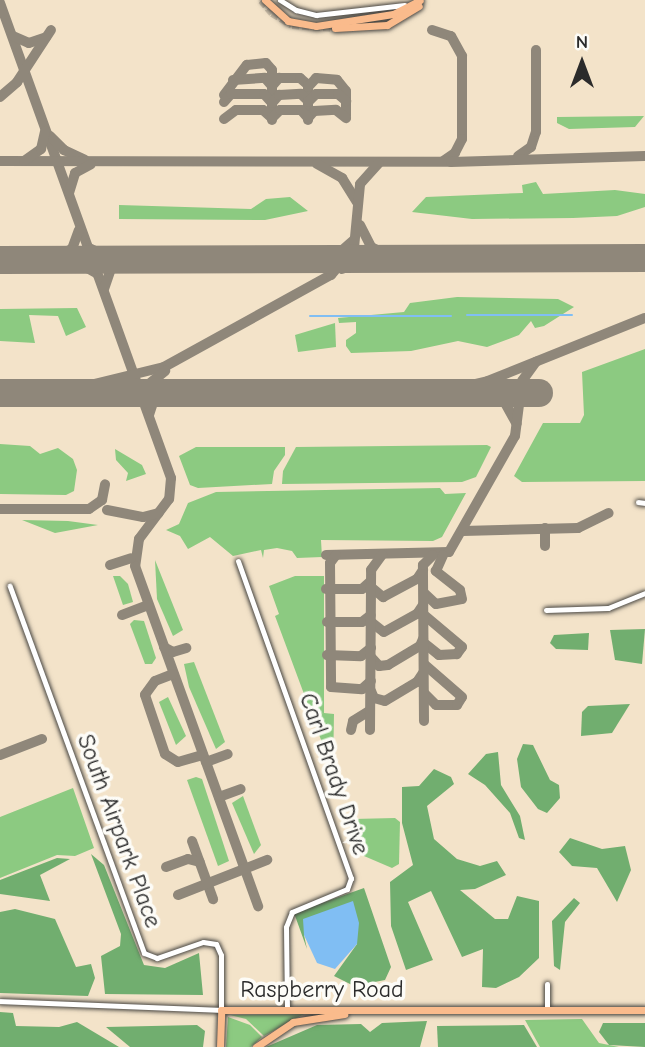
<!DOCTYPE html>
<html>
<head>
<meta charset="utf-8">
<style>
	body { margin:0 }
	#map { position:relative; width:645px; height:1047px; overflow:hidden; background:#f3e3c9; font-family:"Comic Neue",sans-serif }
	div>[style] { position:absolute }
	.green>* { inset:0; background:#8cca81 }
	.forest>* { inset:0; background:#71ae6f }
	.water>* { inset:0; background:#80bef3 }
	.stream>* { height:2px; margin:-1px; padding:0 1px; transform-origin:1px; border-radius:1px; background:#80bef3 }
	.taxiway>* { height:10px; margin:-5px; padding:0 5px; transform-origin:5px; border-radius:5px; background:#8f877a }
	.runway>* { height:28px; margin:-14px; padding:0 14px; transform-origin:14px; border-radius:14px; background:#8f877a }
	.major-tunnel>* { height:7px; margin-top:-3.5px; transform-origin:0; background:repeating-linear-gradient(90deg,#cbbea9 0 7px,transparent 0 10.5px) }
	.roads { filter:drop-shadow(0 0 2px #494743) drop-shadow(0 0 2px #494743) }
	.minor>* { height:5px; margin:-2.5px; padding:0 2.5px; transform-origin:2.5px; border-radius:2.5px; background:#fff }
	.major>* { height:7px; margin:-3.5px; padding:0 3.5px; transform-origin:3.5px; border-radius:3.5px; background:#fabb8c }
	span { translate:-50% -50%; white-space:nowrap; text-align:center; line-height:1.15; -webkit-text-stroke:7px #fdfcf7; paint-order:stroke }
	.street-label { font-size:24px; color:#2b2b2b }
	.north { position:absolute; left:547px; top:28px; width:70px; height:70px; -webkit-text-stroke:5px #fdfcf7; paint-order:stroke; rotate:0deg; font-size:19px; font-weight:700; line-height:28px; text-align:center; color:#2b2b2b }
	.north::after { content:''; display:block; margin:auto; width:24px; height:32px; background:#2b2b2b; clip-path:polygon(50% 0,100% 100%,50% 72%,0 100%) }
</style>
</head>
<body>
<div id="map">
	<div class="green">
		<div style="clip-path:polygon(644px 116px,635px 127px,569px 129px,557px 123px,557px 117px)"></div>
		<div style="clip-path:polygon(536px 182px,543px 194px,615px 190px,645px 194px,645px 207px,617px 216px,573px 218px,472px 219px,412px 212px,426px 197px,523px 193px,522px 185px)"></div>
		<div style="clip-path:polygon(290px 197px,308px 211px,265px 220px,119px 219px,119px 205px,251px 209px,266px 199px)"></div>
		<div style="clip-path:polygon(457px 297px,558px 299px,574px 307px,544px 326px,535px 328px,531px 321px,519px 335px,487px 347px,458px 341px,411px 351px,351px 353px,346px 346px,346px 340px,356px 333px,356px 322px,339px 323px,338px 318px,404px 312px,410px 303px)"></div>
		<div style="clip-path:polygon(77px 308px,86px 327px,66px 336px,58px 316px,29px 315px,35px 343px,0 341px,0 309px)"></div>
		<div style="clip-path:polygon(335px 323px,336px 347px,298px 352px,295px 335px)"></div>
		<div style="clip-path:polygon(645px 349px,645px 481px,522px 482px,514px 476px,543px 423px,580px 423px,584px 415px,582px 372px)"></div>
		<div style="clip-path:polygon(0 444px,30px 446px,40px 454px,58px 448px,73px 459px,77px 470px,74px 491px,66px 495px,0 494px)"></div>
		<div style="clip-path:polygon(487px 445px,491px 447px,476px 477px,462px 482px,282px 484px,283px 471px,296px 447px)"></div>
		<div style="clip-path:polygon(196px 447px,285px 447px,285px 455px,274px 471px,272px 484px,198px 488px,190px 485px,179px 456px)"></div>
		<div style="clip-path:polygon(115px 449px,142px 465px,146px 474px,126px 481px,128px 473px,116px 460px)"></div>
		<div style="clip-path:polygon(440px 488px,445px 494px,466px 493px,442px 537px,433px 541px,321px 540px,322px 557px,297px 558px,292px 551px,277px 548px,264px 550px,263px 558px,261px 550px,233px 556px,210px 537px,188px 549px,180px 536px,166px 530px,179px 524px,188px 503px,216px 492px)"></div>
		<div style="clip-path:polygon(22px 520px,68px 521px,98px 525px,55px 533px)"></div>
		<div style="clip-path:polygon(155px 560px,183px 630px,173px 636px,157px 599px)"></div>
		<div style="clip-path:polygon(113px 576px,120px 576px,128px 584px,133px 602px,123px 605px)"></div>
		<div style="clip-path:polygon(295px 576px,324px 576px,324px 713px,334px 714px,333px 772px,275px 616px,279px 614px,269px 586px)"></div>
		<div style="clip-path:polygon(134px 620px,144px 621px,156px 658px,152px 664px,145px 664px,130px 624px)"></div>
		<div style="clip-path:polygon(194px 662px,225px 742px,216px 749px,189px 687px,184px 664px)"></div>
		<div style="clip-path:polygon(168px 697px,186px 736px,176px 745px,159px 702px)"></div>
		<div style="clip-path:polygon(196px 777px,202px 779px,229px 861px,218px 866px,187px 780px)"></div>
		<div style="clip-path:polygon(73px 788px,94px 848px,75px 856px,57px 855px,0 878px,0 817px)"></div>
		<div style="clip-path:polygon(243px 796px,261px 845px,254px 854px,232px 803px)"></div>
		<div style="clip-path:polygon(395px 818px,400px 822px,399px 864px,392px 868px,364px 856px,353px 819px)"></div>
		<div style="clip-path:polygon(304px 1014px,264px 1036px,246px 1019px,230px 1015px)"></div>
		<div style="clip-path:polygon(228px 1017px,250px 1025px,262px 1037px,251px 1047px,226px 1047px)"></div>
		<div style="clip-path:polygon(582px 1019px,599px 1043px,619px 1047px,540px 1047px,525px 1020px)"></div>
	</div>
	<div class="forest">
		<div style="clip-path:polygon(645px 629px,642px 664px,615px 660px,610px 630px)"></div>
		<div style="clip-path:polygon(589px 633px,588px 650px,556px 649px,550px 643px,554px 635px)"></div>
		<div style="clip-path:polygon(630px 704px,612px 733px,581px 736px,582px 712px,588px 706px)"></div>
		<div style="clip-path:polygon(523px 744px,533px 745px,550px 780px,559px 785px,560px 798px,547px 813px,538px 809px,521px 787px,517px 759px)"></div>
		<div style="clip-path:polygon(498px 752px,501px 785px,520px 816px,525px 840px,519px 838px,510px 813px,485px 785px,468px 774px,486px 754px)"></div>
		<div style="clip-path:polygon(434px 769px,451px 777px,454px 784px,427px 806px,434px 839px,457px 859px,480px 866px,497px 861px,506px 875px,475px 889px,460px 890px,495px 919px,508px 919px,517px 896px,539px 901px,539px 958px,519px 977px,496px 988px,482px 987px,483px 949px,462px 957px,431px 891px,408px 902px,433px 960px,406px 970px,391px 926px,390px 882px,413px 865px,402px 823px,402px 787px,419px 786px)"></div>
		<div style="clip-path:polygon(570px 838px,602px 849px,625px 846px,631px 870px,617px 902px,597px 868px,572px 866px,559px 852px)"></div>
		<div style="clip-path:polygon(91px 854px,104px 865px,144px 965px,165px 968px,199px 953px,203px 995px,105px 994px,101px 956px,120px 946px,121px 934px)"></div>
		<div style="clip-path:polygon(57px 858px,70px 859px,40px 875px,50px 901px,0 894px,0 880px)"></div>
		<div style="clip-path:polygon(364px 888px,391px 967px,385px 980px,354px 986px,334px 976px,357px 944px,304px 935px,307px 949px,294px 913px)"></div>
		<div style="clip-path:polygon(574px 898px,580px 903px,565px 922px,560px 970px,554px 966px,552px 921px)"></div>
		<div style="clip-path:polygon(15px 909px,55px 919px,76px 967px,91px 964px,95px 978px,88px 996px,0 993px,0 912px)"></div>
		<div style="clip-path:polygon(0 1012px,13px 1013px,16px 1026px,59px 1027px,77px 1022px,119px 1047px,0 1047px)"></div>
		<div style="clip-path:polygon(427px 1021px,420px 1047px,266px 1047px,317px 1025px,361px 1024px,370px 1032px,382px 1023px)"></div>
		<div style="clip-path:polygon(603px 1023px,645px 1023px,645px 1047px,609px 1045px,599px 1032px)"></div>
		<div style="clip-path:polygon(197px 1025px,205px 1031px,203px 1047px,130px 1047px,106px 1027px)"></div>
		<div style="clip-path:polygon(524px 1025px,537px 1047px,438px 1047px,437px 1026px)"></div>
	</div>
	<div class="water">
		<div style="clip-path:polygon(353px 901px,359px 923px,357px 944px,335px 969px,317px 963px,304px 935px,303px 919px)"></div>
	</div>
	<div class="stream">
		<div style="left:467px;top:315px;width:105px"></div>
		<div style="left:310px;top:316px;width:141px"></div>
	</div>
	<div class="taxiway">
		<div style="left:0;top:3px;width:505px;rotate:70.2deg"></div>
		<div style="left:171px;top:478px;width:21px;rotate:95deg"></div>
		<div style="left:169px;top:499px;width:50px;rotate:126.9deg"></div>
		<div style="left:139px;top:539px;width:27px;rotate:98deg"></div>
		<div style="left:135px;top:566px;width:362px;rotate:70.1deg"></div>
		<div style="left:432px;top:30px;width:20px;rotate:18deg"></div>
		<div style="left:451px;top:36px;width:23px;rotate:61deg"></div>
		<div style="left:462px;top:56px;width:83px;rotate:90deg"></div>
		<div style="left:462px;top:139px;width:16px;rotate:117deg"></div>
		<div style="left:455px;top:153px;width:14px;rotate:146deg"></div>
		<div style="left:13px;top:36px;width:17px;rotate:24deg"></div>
		<div style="left:29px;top:43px;width:18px;rotate:-19deg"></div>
		<div style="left:233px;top:80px;width:32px;rotate:-4deg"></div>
		<div style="left:265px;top:78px;width:11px;rotate:49deg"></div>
		<div style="left:272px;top:86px;width:11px;rotate:-49deg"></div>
		<div style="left:279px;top:78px;width:21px"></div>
		<div style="left:300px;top:78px;width:11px;rotate:41deg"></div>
		<div style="left:308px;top:85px;width:16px;rotate:90deg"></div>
		<div style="left:308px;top:87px;width:12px;rotate:-48deg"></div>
		<div style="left:316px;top:78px;width:21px;rotate:5deg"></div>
		<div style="left:337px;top:80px;width:14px;rotate:51deg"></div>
		<div style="left:346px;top:91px;width:25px;rotate:90deg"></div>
		<div style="left:224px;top:95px;width:38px;rotate:-53deg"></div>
		<div style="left:247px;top:65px;width:19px;rotate:-6deg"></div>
		<div style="left:266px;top:63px;width:9px;rotate:49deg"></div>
		<div style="left:272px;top:70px;width:50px;rotate:90deg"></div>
		<div style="left:0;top:97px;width:23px;rotate:-41deg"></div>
		<div style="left:17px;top:82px;width:62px;rotate:-56.8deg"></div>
		<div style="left:224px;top:102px;width:11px;rotate:-49deg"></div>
		<div style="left:231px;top:94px;width:33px"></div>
		<div style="left:264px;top:94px;width:12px;rotate:48deg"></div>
		<div style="left:272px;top:103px;width:11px;rotate:-49deg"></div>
		<div style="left:279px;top:95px;width:22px;rotate:-3deg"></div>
		<div style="left:301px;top:94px;width:10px;rotate:45deg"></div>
		<div style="left:308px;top:101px;width:19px;rotate:90deg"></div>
		<div style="left:308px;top:102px;width:11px;rotate:-45deg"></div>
		<div style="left:316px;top:94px;width:22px"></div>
		<div style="left:338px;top:94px;width:11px;rotate:41deg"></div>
		<div style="left:308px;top:118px;width:9px;rotate:-49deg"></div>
		<div style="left:314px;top:111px;width:22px;rotate:-3deg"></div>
		<div style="left:336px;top:110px;width:13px;rotate:39deg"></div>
		<div style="left:224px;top:119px;width:15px;rotate:-37deg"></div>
		<div style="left:236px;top:110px;width:27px"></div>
		<div style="left:263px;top:110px;width:12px;rotate:42deg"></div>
		<div style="left:272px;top:118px;width:11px;rotate:-45deg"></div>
		<div style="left:280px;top:110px;width:21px"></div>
		<div style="left:301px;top:110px;width:11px;rotate:49deg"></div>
		<div style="left:50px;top:136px;width:20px;rotate:45deg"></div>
		<div style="left:64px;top:150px;width:23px;rotate:25deg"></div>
		<div style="left:518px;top:156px;width:16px;rotate:-35deg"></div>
		<div style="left:531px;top:147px;width:16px;rotate:-72deg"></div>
		<div style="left:536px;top:132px;width:82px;rotate:-90deg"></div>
		<div style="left:0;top:161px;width:451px;rotate:0.1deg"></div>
		<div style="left:451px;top:162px;width:194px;rotate:-1.8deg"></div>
		<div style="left:24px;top:161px;width:21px;rotate:-35deg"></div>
		<div style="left:41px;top:149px;width:18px;rotate:-77deg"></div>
		<div style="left:317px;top:164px;width:29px;rotate:29deg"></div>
		<div style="left:342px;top:178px;width:28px;rotate:58deg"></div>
		<div style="left:69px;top:193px;width:21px;rotate:-73deg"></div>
		<div style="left:75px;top:173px;width:18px;rotate:-29deg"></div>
		<div style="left:360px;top:225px;width:25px;rotate:63deg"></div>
		<div style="left:371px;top:247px;width:28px;rotate:26deg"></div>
		<div style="left:89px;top:248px;width:26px;rotate:25deg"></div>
		<div style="left:52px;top:259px;width:22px;rotate:-27deg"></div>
		<div style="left:72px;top:249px;width:20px;rotate:-70deg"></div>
		<div style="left:71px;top:259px;width:29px;rotate:29deg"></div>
		<div style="left:316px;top:259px;width:24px;rotate:-15deg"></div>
		<div style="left:339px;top:253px;width:20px;rotate:-41deg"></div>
		<div style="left:342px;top:269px;width:25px;rotate:-23deg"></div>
		<div style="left:104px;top:289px;width:21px;rotate:-71deg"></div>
		<div style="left:111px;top:269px;width:23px;rotate:-25deg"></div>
		<div style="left:441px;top:392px;width:48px;rotate:-13.2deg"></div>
		<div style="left:488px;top:381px;width:169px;rotate:-21.9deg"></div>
		<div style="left:483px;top:392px;width:23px;rotate:23deg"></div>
		<div style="left:504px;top:401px;width:26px;rotate:61deg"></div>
		<div style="left:0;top:393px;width:90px;rotate:-5.1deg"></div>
		<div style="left:90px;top:385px;width:76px;rotate:-13.7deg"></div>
		<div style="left:164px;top:367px;width:191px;rotate:-28.9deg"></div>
		<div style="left:331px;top:275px;width:35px;rotate:-50deg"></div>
		<div style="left:354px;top:248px;width:64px;rotate:-84.6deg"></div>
		<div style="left:360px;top:184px;width:28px;rotate:-48deg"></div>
		<div style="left:126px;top:393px;width:19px;rotate:28deg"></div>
		<div style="left:144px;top:402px;width:19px;rotate:-74deg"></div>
		<div style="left:149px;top:384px;width:21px;rotate:-39deg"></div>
		<div style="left:149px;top:415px;width:16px;rotate:-72deg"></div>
		<div style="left:154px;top:400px;width:18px;rotate:-22deg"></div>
		<div style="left:0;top:509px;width:89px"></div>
		<div style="left:89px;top:509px;width:16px;rotate:-35deg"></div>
		<div style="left:102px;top:500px;width:16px;rotate:-79deg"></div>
		<div style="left:107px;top:510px;width:37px;rotate:11deg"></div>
		<div style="left:143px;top:517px;width:16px;rotate:-14deg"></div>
		<div style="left:463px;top:531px;width:115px;rotate:-1.5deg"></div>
		<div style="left:578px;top:528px;width:34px;rotate:-26deg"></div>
		<div style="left:545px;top:546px;width:18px;rotate:-90deg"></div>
		<div style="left:326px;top:555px;width:123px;rotate:-1.4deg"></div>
		<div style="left:449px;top:552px;width:133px;rotate:-60.4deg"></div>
		<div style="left:515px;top:436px;width:55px;rotate:-82.7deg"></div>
		<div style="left:522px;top:381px;width:24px;rotate:-54deg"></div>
		<div style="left:336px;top:555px;width:10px;rotate:127deg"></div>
		<div style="left:330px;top:563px;width:124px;rotate:89.5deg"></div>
		<div style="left:331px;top:687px;width:31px;rotate:4deg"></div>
		<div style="left:362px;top:689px;width:12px;rotate:-42deg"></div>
		<div style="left:110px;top:565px;width:22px;rotate:-18deg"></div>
		<div style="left:371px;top:587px;width:16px;rotate:40deg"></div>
		<div style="left:383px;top:597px;width:38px;rotate:-28deg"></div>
		<div style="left:417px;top:579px;width:11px;rotate:-56deg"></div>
		<div style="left:326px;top:589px;width:36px"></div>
		<div style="left:362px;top:589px;width:12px;rotate:-42deg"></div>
		<div style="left:424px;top:593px;width:16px;rotate:43deg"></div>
		<div style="left:436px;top:604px;width:26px;rotate:-11deg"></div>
		<div style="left:462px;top:599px;width:9px;rotate:-103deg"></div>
		<div style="left:460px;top:590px;width:31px;rotate:-142deg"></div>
		<div style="left:436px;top:571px;width:17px;rotate:-66deg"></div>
		<div style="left:423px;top:614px;width:51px;rotate:40.2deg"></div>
		<div style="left:462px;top:647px;width:9px;rotate:126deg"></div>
		<div style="left:457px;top:654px;width:18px;rotate:177deg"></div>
		<div style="left:439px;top:655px;width:21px;rotate:-141deg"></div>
		<div style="left:122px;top:615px;width:28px;rotate:-21deg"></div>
		<div style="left:327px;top:622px;width:35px"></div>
		<div style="left:362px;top:622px;width:11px;rotate:-38deg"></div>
		<div style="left:371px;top:622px;width:16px;rotate:38deg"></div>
		<div style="left:384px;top:632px;width:38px;rotate:-29deg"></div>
		<div style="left:417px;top:614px;width:11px;rotate:-56deg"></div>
		<div style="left:164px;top:647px;width:10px;rotate:29deg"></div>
		<div style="left:173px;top:652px;width:14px;rotate:-17deg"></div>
		<div style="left:327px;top:655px;width:34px;rotate:2deg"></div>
		<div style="left:361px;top:656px;width:13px;rotate:-39deg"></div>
		<div style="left:371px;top:657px;width:12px;rotate:48deg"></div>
		<div style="left:379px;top:666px;width:9px;rotate:-6deg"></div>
		<div style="left:388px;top:665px;width:37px;rotate:-31deg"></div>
		<div style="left:420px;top:646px;width:8px;rotate:-67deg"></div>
		<div style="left:173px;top:674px;width:19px;rotate:159deg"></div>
		<div style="left:155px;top:681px;width:17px;rotate:126deg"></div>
		<div style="left:145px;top:695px;width:62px;rotate:71.3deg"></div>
		<div style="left:165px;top:754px;width:15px;rotate:32deg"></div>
		<div style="left:178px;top:762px;width:26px;rotate:-16deg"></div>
		<div style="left:371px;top:691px;width:8px;rotate:67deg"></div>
		<div style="left:374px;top:698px;width:11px;rotate:15deg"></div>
		<div style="left:385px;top:701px;width:37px;rotate:-31deg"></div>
		<div style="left:417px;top:682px;width:11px;rotate:-56deg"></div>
		<div style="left:424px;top:693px;width:17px;rotate:45deg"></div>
		<div style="left:436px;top:705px;width:21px"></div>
		<div style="left:457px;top:705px;width:9px;rotate:-58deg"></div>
		<div style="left:462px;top:697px;width:50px;rotate:-139deg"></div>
		<div style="left:424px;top:721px;width:156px;rotate:-90.4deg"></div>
		<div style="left:423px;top:565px;width:14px;rotate:-45deg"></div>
		<div style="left:351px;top:730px;width:9px;rotate:-77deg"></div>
		<div style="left:353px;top:721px;width:19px;rotate:-32deg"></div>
		<div style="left:370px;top:730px;width:160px;rotate:-89.6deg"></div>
		<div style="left:371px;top:570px;width:19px;rotate:-54deg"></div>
		<div style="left:0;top:755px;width:45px;rotate:-20.9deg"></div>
		<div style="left:206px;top:762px;width:23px;rotate:-20deg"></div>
		<div style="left:219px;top:797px;width:23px;rotate:-20deg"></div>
		<div style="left:192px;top:841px;width:62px;rotate:70.1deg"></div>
		<div style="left:166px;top:867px;width:23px;rotate:-20deg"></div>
		<div style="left:188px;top:859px;width:12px;rotate:14deg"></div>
		<div style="left:178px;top:895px;width:96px;rotate:-21.5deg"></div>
	</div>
	<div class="runway">
		<div style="left:0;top:260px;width:645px;rotate:-0.18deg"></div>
		<div style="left:0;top:393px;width:539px"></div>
	</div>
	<div class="major-tunnel">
		<div style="left:261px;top:0;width:17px;rotate:50deg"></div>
		<div style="left:272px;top:13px;width:23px;rotate:31deg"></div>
		<div style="left:292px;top:25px;width:43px;rotate:4deg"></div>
	</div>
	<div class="roads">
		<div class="minor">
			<div style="left:280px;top:0;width:19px;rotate:32deg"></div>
			<div style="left:296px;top:10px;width:21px;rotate:14deg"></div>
			<div style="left:316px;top:15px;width:89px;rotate:-6.5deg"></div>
			<div style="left:638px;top:502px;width:7px;rotate:8deg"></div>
			<div style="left:238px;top:561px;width:337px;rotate:70.4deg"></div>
			<div style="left:351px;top:878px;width:12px;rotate:110deg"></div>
			<div style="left:347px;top:889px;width:60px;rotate:157.3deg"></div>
			<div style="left:292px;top:912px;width:16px;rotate:112deg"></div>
			<div style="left:286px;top:927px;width:82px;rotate:89.3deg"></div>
			<div style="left:546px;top:610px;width:62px;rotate:-1.8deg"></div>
			<div style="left:608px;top:608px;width:40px;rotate:-22deg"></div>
			<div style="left:0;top:1001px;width:221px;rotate:2.3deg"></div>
			<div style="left:221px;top:1010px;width:55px;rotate:-90deg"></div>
			<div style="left:221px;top:955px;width:12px;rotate:-114deg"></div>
			<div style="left:216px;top:944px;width:13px;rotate:-171deg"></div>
			<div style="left:203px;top:942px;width:49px;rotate:160.8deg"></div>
			<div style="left:157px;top:958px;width:14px;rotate:-159deg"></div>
			<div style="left:144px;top:953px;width:391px;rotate:-110.1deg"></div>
			<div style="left:547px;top:1010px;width:26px;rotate:-90deg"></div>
		</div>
		<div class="major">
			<div style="left:265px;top:0;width:31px;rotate:42deg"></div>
			<div style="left:288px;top:21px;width:28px;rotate:10deg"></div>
			<div style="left:316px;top:26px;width:78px;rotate:-8.9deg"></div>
			<div style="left:393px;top:14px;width:30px;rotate:-27deg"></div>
			<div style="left:335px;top:28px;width:52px;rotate:-3.3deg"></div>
			<div style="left:387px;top:25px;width:37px;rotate:-31deg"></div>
			<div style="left:220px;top:1047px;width:37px;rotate:-88deg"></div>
			<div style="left:221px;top:1010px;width:424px"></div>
			<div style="left:256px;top:1047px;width:45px;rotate:-34deg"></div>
			<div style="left:293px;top:1022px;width:52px;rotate:-8.9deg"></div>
		</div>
	</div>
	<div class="street-label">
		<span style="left:334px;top:774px;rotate:71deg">Carl Brady Drive</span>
		<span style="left:119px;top:831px;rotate:70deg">South Airpark Place</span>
		<span style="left:322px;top:990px">Raspberry Road</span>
	</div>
	<div class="north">N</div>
</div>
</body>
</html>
